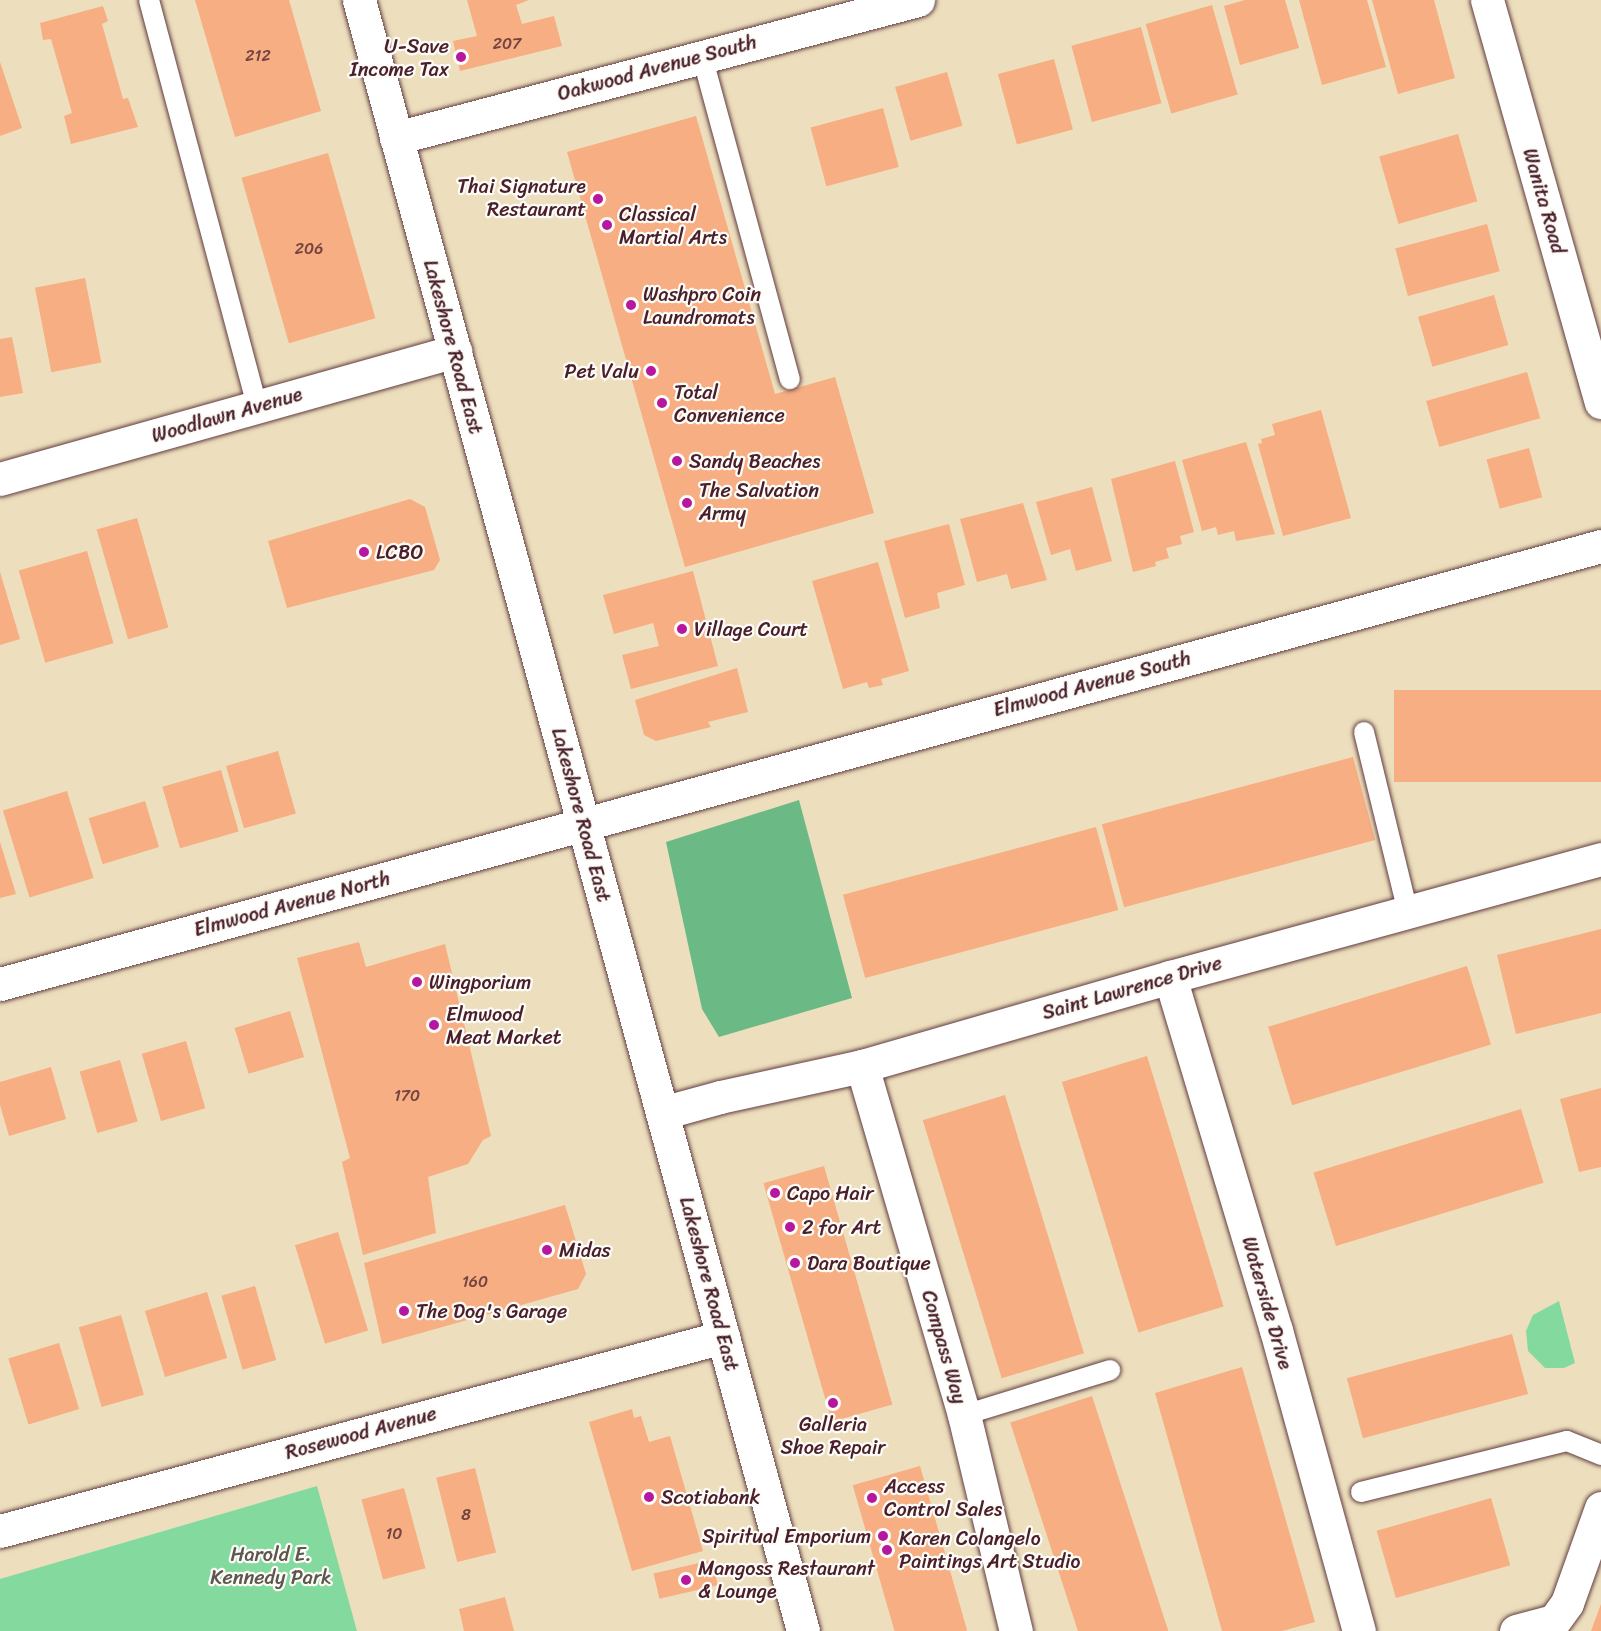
<!DOCTYPE html>
<html>
<head>
<meta charset="utf-8">
<style>
	body { margin:0 }
	#map { position:relative; width:1601px; height:1631px; overflow:hidden; background:#eddfbd; font-family:Sriracha,sans-serif }
	div>[style] { position:absolute }
	.green>* { inset:0; background:#84da9e }
	.forest>* { inset:0; background:#6bba85 }
	.building>* { inset:0; background:#f6ae82; transform-origin:0 0 }
	.roads { filter:drop-shadow(0 0 2px #623c41) drop-shadow(0 0 2px #623c41) }
	.service>* { height:20px; margin:-10px; padding:0 10px; transform-origin:10px; border-radius:10px; background:#fff }
	.minor>* { height:33px; margin:-16.5px; padding:0 16.5px; transform-origin:16.5px; border-radius:16.5px; background:#fff }
	.primary>* { height:33px; margin:-16.5px; padding:0 16.5px; transform-origin:16.5px; border-radius:16.5px; background:#fff }
	.dots>* { width:16px; height:16px; translate:-50% -50%; box-sizing:border-box; border:3px solid #fdfcf7; border-radius:50% }
	span { translate:-50% -50%; white-space:nowrap; text-align:center; line-height:1.15; -webkit-text-stroke:4.5px #fdfcf7; paint-order:stroke }
	.number-label { font-size:16px; color:#754341 }
	.number-label span { -webkit-text-stroke-width:0 }
	.poi-label { font-size:20px; color:#4a1f2b }
	.right { translate:-100% -50%; text-align:right }
	.left { translate:0 -50%; text-align:left }
	.street-label { font-size:20px; color:#4a1f2b }
	.park-label { font-size:20px; color:#5b574e }
</style>
</head>
<body>
<div id="map">
	<div class="green">
		<div style="clip-path:polygon(1559px 1301px,1575px 1363px,1564px 1368px,1545px 1368px,1528px 1351px,1526px 1331px,1533px 1315px)"></div>
		<div style="clip-path:polygon(317px 1486px,357px 1631px,0 1631px,0 1579px)"></div>
	</div>
	<div class="forest">
		<div style="clip-path:polygon(799px 800px,852px 998px,719px 1037px,702px 1009px,666px 842px)"></div>
	</div>
	<div class="building">
		<div style="clip-path:polygon(195px 0,289px 0,321px 111px,235px 137px)"></div>
		<div style="clip-path:polygon(467px 0,529px 0,516px 5px,522px 24px,554px 16px,562px 46px,460px 71px,453px 41px,477px 36px)"></div>
		<div style="clip-path:polygon(1245px 0,1285px 0,1299px 48px,1240px 65px,1224px 6px)"></div>
		<div style="clip-path:polygon(1299px 0,1367px 0,1386px 67px,1322px 85px)"></div>
		<div style="clip-path:polygon(1372px 0,1434px 0,1455px 78px,1398px 94px)"></div>
		<div style="left:1212px;top:5px;width:93px;height:69px;rotate:74deg"></div>
		<div style="clip-path:polygon(103px 6px,108px 21px,102px 24px,123px 99px,128px 98px,138px 127px,71px 144px,64px 116px,72px 113px,51px 39px,43px 40px,40px 23px)"></div>
		<div style="left:1141px;top:27px;width:79px;height:72px;rotate:75deg"></div>
		<div style="left:1054px;top:59px;width:73px;height:58px;rotate:75deg"></div>
		<div style="clip-path:polygon(0 62px,22px 128px,0 136px)"></div>
		<div style="left:947px;top:72px;width:56px;height:54px;rotate:74deg"></div>
		<div style="left:883px;top:108px;width:61px;height:75px;rotate:75deg"></div>
		<div style="clip-path:polygon(696px 116px,775px 394px,835px 377px,874px 513px,685px 567px,567px 152px)"></div>
		<div style="left:1458px;top:134px;width:70px;height:82px;rotate:74deg"></div>
		<div style="left:328px;top:153px;width:172px;height:90px;rotate:74deg"></div>
		<div style="left:1487px;top:224px;width:49px;height:95px;rotate:75deg"></div>
		<div style="left:85px;top:278px;width:86px;height:51px;rotate:79deg"></div>
		<div style="left:1494px;top:295px;width:52px;height:79px;rotate:74deg"></div>
		<div style="clip-path:polygon(12px 337px,23px 393px,0 397px,0 339px)"></div>
		<div style="left:1527px;top:372px;width:48px;height:105px;rotate:74deg"></div>
		<div style="clip-path:polygon(1321px 410px,1351px 518px,1283px 536px,1258px 444px,1262px 443px,1261px 439px,1275px 435px,1272px 424px)"></div>
		<div style="clip-path:polygon(1246px 442px,1275px 534px,1236px 541px,1234px 531px,1218px 535px,1216px 527px,1202px 531px,1182px 460px)"></div>
		<div style="left:1529px;top:448px;width:51px;height:44px;rotate:75deg"></div>
		<div style="clip-path:polygon(1175px 461px,1194px 532px,1180px 536px,1182px 544px,1166px 548px,1169px 558px,1155px 562px,1156px 566px,1133px 572px,1111px 479px)"></div>
		<div style="clip-path:polygon(1092px 487px,1112px 561px,1076px 571px,1070px 549px,1051px 555px,1036px 502px)"></div>
		<div style="clip-path:polygon(410px 499px,425px 507px,440px 560px,434px 570px,287px 608px,268px 541px)"></div>
		<div style="clip-path:polygon(1023px 503px,1047px 580px,1011px 589px,1007px 574px,977px 582px,960px 519px)"></div>
		<div style="left:137px;top:518px;width:114px;height:42px;rotate:74deg"></div>
		<div style="clip-path:polygon(949px 524px,965px 585px,937px 593px,940px 608px,905px 618px,884px 541px)"></div>
		<div style="left:87px;top:551px;width:96px;height:71px;rotate:74deg"></div>
		<div style="clip-path:polygon(878px 562px,909px 671px,881px 679px,883px 685px,869px 688px,867px 682px,843px 689px,812px 581px)"></div>
		<div style="clip-path:polygon(693px 571px,718px 666px,631px 689px,622px 655px,659px 646px,653px 623px,614px 634px,603px 595px)"></div>
		<div style="clip-path:polygon(0 572px,20px 639px,0 645px)"></div>
		<div style="clip-path:polygon(737px 668px,748px 712px,708px 722px,711px 727px,656px 741px,644px 735px,635px 700px)"></div>
		<div style="left:1601px;top:690px;width:92px;height:207px;rotate:90deg"></div>
		<div style="left:278px;top:751px;width:65px;height:54px;rotate:74deg"></div>
		<div style="left:1353px;top:757px;width:86px;height:260px;rotate:75deg"></div>
		<div style="left:221px;top:770px;width:64px;height:61px;rotate:74deg"></div>
		<div style="left:67px;top:791px;width:91px;height:67px;rotate:73deg"></div>
		<div style="left:145px;top:801px;width:48px;height:59px;rotate:73deg"></div>
		<div style="left:1096px;top:827px;width:86px;height:262px;rotate:75deg"></div>
		<div style="clip-path:polygon(0 842px,16px 894px,0 898px)"></div>
		<div style="clip-path:polygon(1601px 929px,1601px 1013px,1516px 1034px,1497px 955px)"></div>
		<div style="clip-path:polygon(359px 942px,366px 967px,445px 944px,491px 1136px,483px 1140px,468px 1164px,428px 1177px,436px 1233px,363px 1255px,342px 1162px,350px 1158px,297px 958px)"></div>
		<div style="left:1467px;top:966px;width:82px;height:208px;rotate:73deg"></div>
		<div style="left:290px;top:1011px;width:48px;height:58px;rotate:73deg"></div>
		<div style="left:186px;top:1041px;width:70px;height:46px;rotate:74deg"></div>
		<div style="left:1147px;top:1056px;width:262px;height:89px;rotate:73deg"></div>
		<div style="left:120px;top:1060px;width:64px;height:42px;rotate:74deg"></div>
		<div style="clip-path:polygon(51px 1067px,66px 1119px,9px 1136px,0 1105px,0 1082px)"></div>
		<div style="clip-path:polygon(1601px 1088px,1601px 1167px,1579px 1172px,1560px 1099px)"></div>
		<div style="left:1005px;top:1095px;width:270px;height:86px;rotate:73deg"></div>
		<div style="left:1521px;top:1109px;width:77px;height:217px;rotate:73deg"></div>
		<div style="left:824px;top:1166px;width:248px;height:63px;rotate:74deg"></div>
		<div style="clip-path:polygon(565px 1205px,586px 1274px,578px 1289px,382px 1344px,364px 1263px)"></div>
		<div style="left:338px;top:1232px;width:103px;height:45px;rotate:73deg"></div>
		<div style="left:255px;top:1286px;width:77px;height:35px;rotate:74deg"></div>
		<div style="left:207px;top:1292px;width:69px;height:65px;rotate:73deg"></div>
		<div style="left:121px;top:1315px;width:83px;height:44px;rotate:74deg"></div>
		<div style="left:1512px;top:1334px;width:62px;height:171px;rotate:75deg"></div>
		<div style="left:59px;top:1343px;width:69px;height:53px;rotate:73deg"></div>
		<div style="clip-path:polygon(1242px 1367px,1315px 1622px,1282px 1631px,1222px 1631px,1155px 1393px)"></div>
		<div style="left:1092px;top:1396px;width:247px;height:86px;rotate:72deg"></div>
		<div style="clip-path:polygon(632px 1409px,634px 1418px,641px 1416px,649px 1442px,670px 1436px,703px 1551px,632px 1571px,589px 1422px)"></div>
		<div style="left:920px;top:1466px;width:171px;height:70px;rotate:74deg"></div>
		<div style="left:475px;top:1468px;width:87px;height:40px;rotate:76deg"></div>
		<div style="left:404px;top:1488px;width:83px;height:44px;rotate:75deg"></div>
		<div style="left:1491px;top:1498px;width:70px;height:119px;rotate:74deg"></div>
		<div style="left:712px;top:1560px;width:26px;height:60px;rotate:77deg"></div>
		<div style="clip-path:polygon(505px 1597px,514px 1631px,464px 1631px,459px 1609px)"></div>
		<div style="clip-path:polygon(1601px 1604px,1601px 1631px,1591px 1631px)"></div>
	</div>
	<div class="roads">
		<div class="service">
			<div style="left:149px;top:0;width:420px;rotate:75.1deg"></div>
			<div style="left:702px;top:56px;width:335px;rotate:74.8deg"></div>
			<div style="left:1364px;top:732px;width:186px;rotate:76.3deg"></div>
			<div style="left:964px;top:1415px;width:153px;rotate:-17.1deg"></div>
			<div style="left:1361px;top:1492px;width:212px;rotate:-13.9deg"></div>
			<div style="left:1567px;top:1441px;width:37px;rotate:22deg"></div>
		</div>
		<div class="minor">
			<div style="left:1487px;top:0;width:418px;rotate:74.2deg"></div>
			<div style="left:396px;top:138px;width:540px;rotate:-14.81deg"></div>
			<div style="left:0;top:479px;width:473px;rotate:-15.7deg"></div>
			<div style="left:1170px;top:977px;width:369px;rotate:73.3deg"></div>
			<div style="left:1276px;top:1330px;width:312px;rotate:74.6deg"></div>
			<div style="left:0;top:984px;width:1660px;rotate:-15.3deg"></div>
			<div style="left:862px;top:1066px;width:364px;rotate:73.7deg"></div>
			<div style="left:964px;top:1415px;width:222px;rotate:76.5deg"></div>
			<div style="left:662px;top:1113px;width:60px;rotate:-15.4deg"></div>
			<div style="left:720px;top:1097px;width:145px;rotate:-12.3deg"></div>
			<div style="left:862px;top:1066px;width:321px;rotate:-16.1deg"></div>
			<div style="left:1170px;top:977px;width:447px;rotate:-15.3deg"></div>
			<div style="left:0;top:1531px;width:749px;rotate:-15.02deg"></div>
			<div style="left:1516px;top:1631px;width:39px;rotate:-15deg"></div>
			<div style="left:1554px;top:1621px;width:22px;rotate:-54deg"></div>
			<div style="left:1567px;top:1603px;width:101px;rotate:-70.3deg"></div>
		</div>
		<div class="primary">
			<div style="left:359px;top:0;width:1690px;rotate:74.77deg"></div>
		</div>
	</div>
	<div class="dots">
		<div style="left:461px;top:57px;background:#b5179e"></div>
		<div style="left:598px;top:199px;background:#b5179e"></div>
		<div style="left:607px;top:225px;background:#b5179e"></div>
		<div style="left:631px;top:305px;background:#b5179e"></div>
		<div style="left:651px;top:371px;background:#b5179e"></div>
		<div style="left:662px;top:403px;background:#b5179e"></div>
		<div style="left:677px;top:461px;background:#b5179e"></div>
		<div style="left:687px;top:503px;background:#b5179e"></div>
		<div style="left:364px;top:552px;background:#b5179e"></div>
		<div style="left:682px;top:629px;background:#b5179e"></div>
		<div style="left:417px;top:982px;background:#b5179e"></div>
		<div style="left:434px;top:1025px;background:#b5179e"></div>
		<div style="left:775px;top:1193px;background:#b5179e"></div>
		<div style="left:790px;top:1227px;background:#b5179e"></div>
		<div style="left:547px;top:1250px;background:#b5179e"></div>
		<div style="left:795px;top:1263px;background:#b5179e"></div>
		<div style="left:404px;top:1311px;background:#b5179e"></div>
		<div style="left:833px;top:1403px;background:#b5179e"></div>
		<div style="left:649px;top:1497px;background:#b5179e"></div>
		<div style="left:872px;top:1498px;background:#b5179e"></div>
		<div style="left:883px;top:1536px;background:#b5179e"></div>
		<div style="left:887px;top:1550px;background:#b5179e"></div>
		<div style="left:686px;top:1580px;background:#b5179e"></div>
	</div>
	<div class="number-label">
		<span style="left:507px;top:44px">207</span>
		<span style="left:258px;top:56px">212</span>
		<span style="left:309px;top:249px">206</span>
		<span style="left:407px;top:1096px">170</span>
		<span style="left:475px;top:1282px">160</span>
		<span style="left:466px;top:1515px">8</span>
		<span style="left:394px;top:1534px">10</span>
	</div>
	<div class="poi-label">
		<span class="right" style="left:449px;top:58px">U-Save<br>Income Tax</span>
		<span class="right" style="left:586px;top:198px">Thai Signature<br>Restaurant</span>
		<span class="left" style="left:619px;top:226px">Classical<br>Martial Arts</span>
		<span class="left" style="left:643px;top:306px">Washpro Coin<br>Laundromats</span>
		<span class="right" style="left:639px;top:371px">Pet Valu</span>
		<span class="left" style="left:674px;top:404px">Total<br>Convenience</span>
		<span class="left" style="left:689px;top:461px">Sandy Beaches</span>
		<span class="left" style="left:699px;top:502px">The Salvation<br>Army</span>
		<span class="left" style="left:376px;top:552px">LCBO</span>
		<span class="left" style="left:694px;top:629px">Village Court</span>
		<span class="left" style="left:429px;top:982px">Wingporium</span>
		<span class="left" style="left:446px;top:1026px">Elmwood<br>Meat Market</span>
		<span class="left" style="left:787px;top:1193px">Capo Hair</span>
		<span class="left" style="left:802px;top:1227px">2 for Art</span>
		<span class="left" style="left:559px;top:1250px">Midas</span>
		<span class="left" style="left:807px;top:1263px">Dara Boutique</span>
		<span class="left" style="left:416px;top:1311px">The Dog's Garage</span>
		<span style="left:833px;top:1436px">Galleria<br>Shoe Repair</span>
		<span class="left" style="left:884px;top:1498px">Access<br>Control Sales</span>
		<span class="left" style="left:661px;top:1497px">Scotiabank</span>
		<span class="right" style="left:871px;top:1536px">Spiritual Emporium</span>
		<span class="left" style="left:899px;top:1550px">Karen Colangelo<br>Paintings Art Studio</span>
		<span class="left" style="left:698px;top:1580px">Mangoss Restaurant<br>&amp; Lounge</span>
	</div>
	<div class="street-label">
		<span style="left:657px;top:68px;rotate:-15deg">Oakwood Avenue South</span>
		<span style="left:1544px;top:201px;rotate:74deg">Wanita Road</span>
		<span style="left:453px;top:347px;rotate:75deg">Lakeshore Road East</span>
		<span style="left:227px;top:415px;rotate:-16deg">Woodlawn Avenue</span>
		<span style="left:1092px;top:684px;rotate:-15deg">Elmwood Avenue South</span>
		<span style="left:581px;top:815px;rotate:75deg">Lakeshore Road East</span>
		<span style="left:292px;top:904px;rotate:-15deg">Elmwood Avenue North</span>
		<span style="left:1132px;top:988px;rotate:-16deg">Saint Lawrence Drive</span>
		<span style="left:709px;top:1284px;rotate:75deg">Lakeshore Road East</span>
		<span style="left:1267px;top:1303px;rotate:74deg">Waterside Drive</span>
		<span style="left:944px;top:1347px;rotate:74deg">Compass Way</span>
		<span style="left:361px;top:1433px;rotate:-15deg">Rosewood Avenue</span>
	</div>
	<div class="park-label">
		<span style="left:271px;top:1566px">Harold E.<br>Kennedy Park</span>
	</div>
</div>
</body>
</html>
